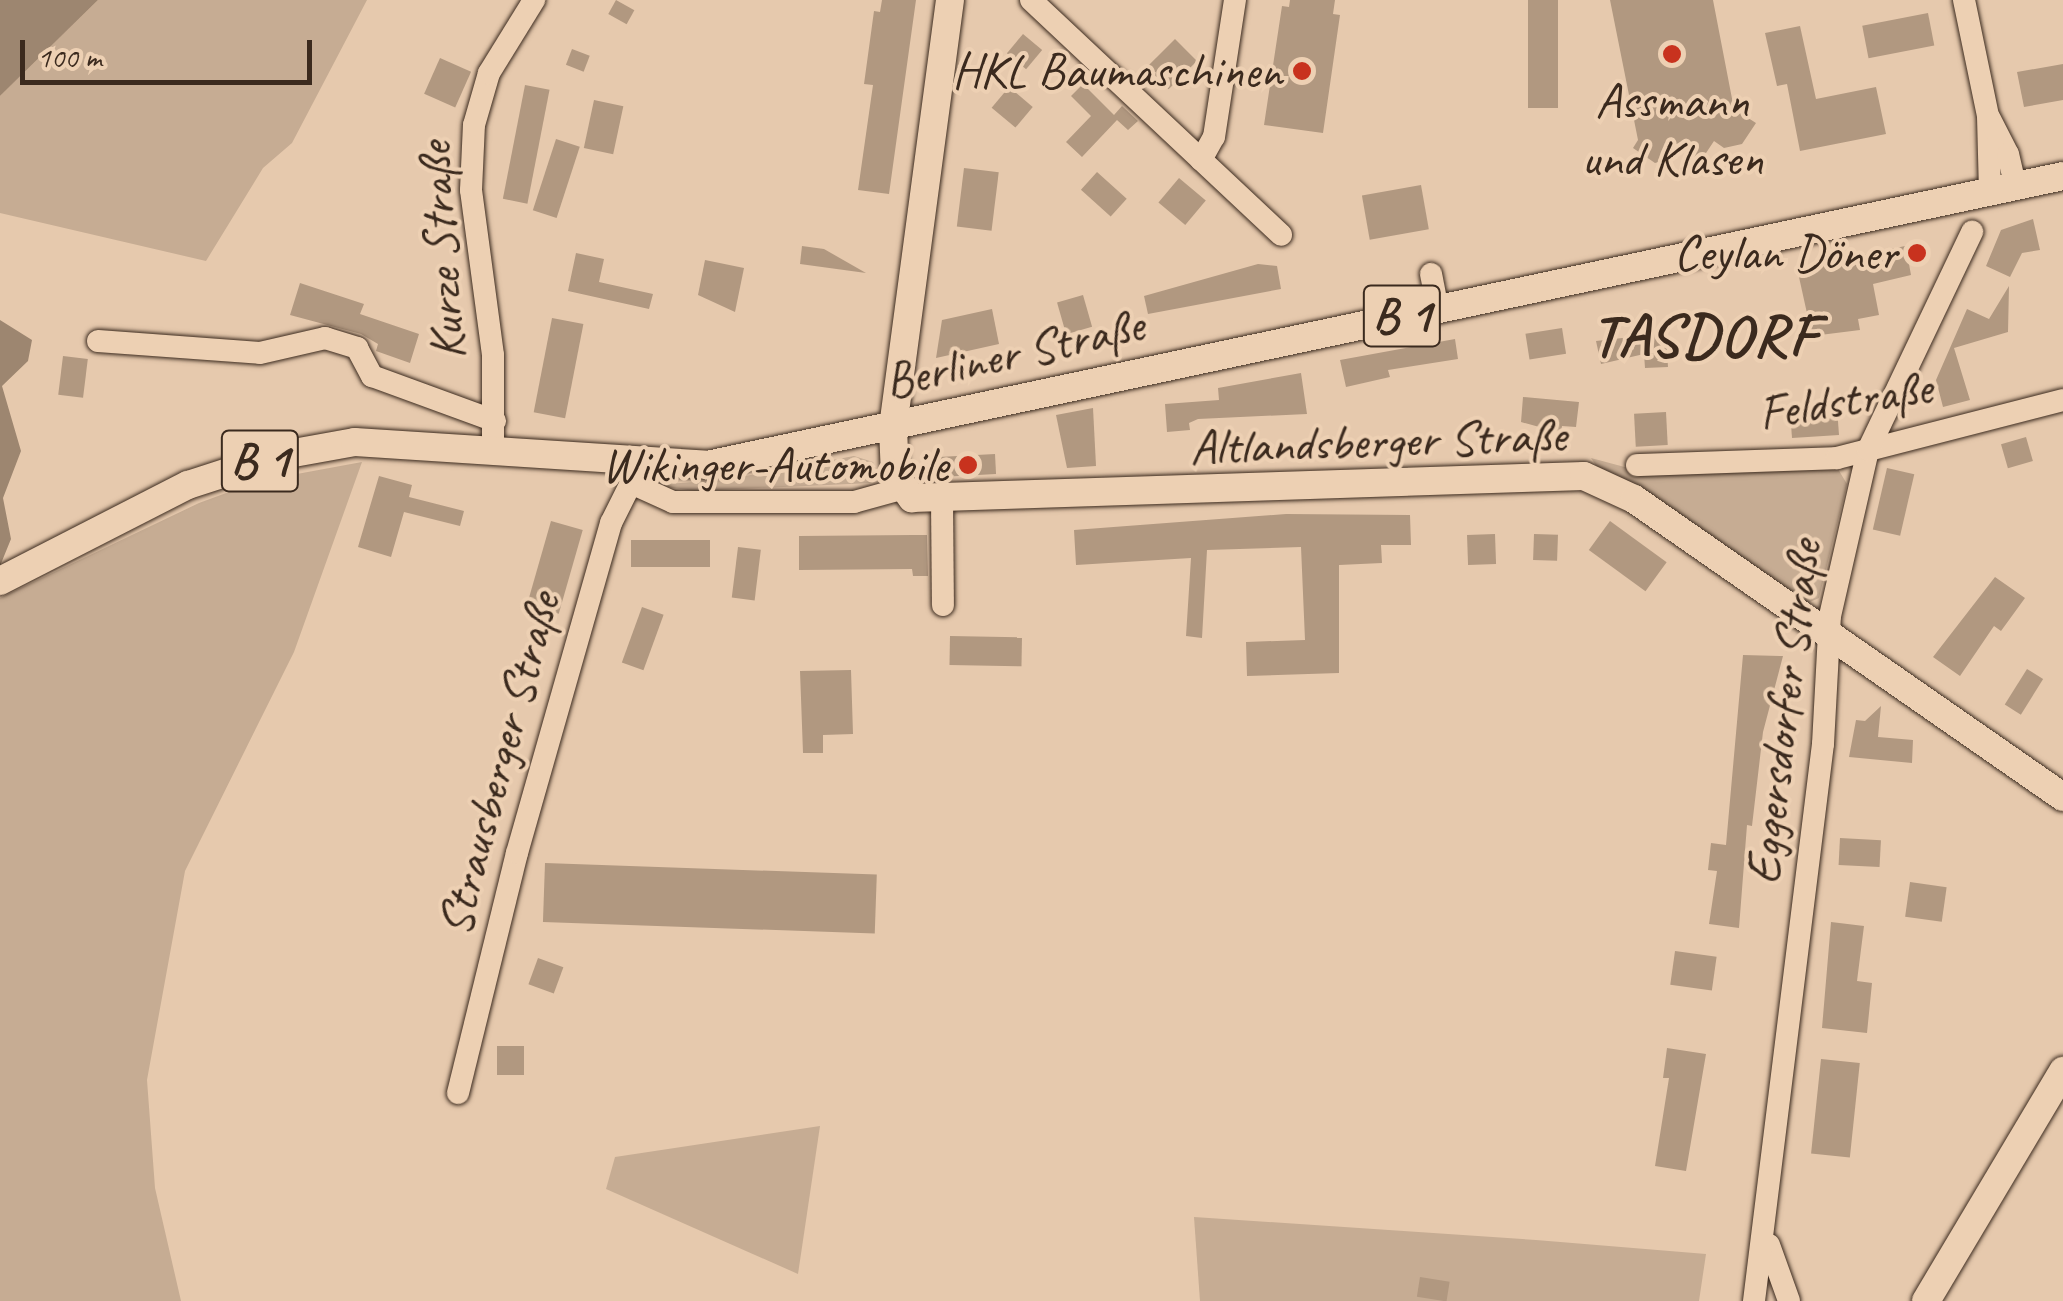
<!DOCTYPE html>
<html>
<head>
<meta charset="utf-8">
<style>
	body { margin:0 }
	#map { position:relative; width:2063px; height:1301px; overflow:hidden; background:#e6c9ad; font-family:Caveat,sans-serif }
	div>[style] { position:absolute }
	.green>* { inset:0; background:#c6ac93 }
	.water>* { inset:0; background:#9d8670 }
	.building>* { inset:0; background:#b19880; transform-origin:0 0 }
	.roads { filter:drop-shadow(0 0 2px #3b2a1e) drop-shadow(0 0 2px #3b2a1e) }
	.minor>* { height:22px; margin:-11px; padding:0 11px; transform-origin:11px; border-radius:11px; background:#edd0b3 }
	.major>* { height:28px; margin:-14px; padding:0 14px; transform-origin:14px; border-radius:14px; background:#edd0b3 }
	.dots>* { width:28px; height:28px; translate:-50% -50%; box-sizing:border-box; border:5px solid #edd0b3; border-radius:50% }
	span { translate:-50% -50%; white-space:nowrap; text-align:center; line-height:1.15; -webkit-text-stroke:8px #edd0b3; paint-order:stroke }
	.shield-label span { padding:2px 8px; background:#edd0b3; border:2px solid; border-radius:8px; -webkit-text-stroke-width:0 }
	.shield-label { font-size:48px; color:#3b2a1e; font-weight:700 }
	.poi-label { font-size:50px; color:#3b2a1e }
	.right { translate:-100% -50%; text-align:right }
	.street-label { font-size:50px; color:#3b2a1e }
	.district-label { font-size:60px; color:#3b2a1e; font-weight:700; letter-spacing:2.5px }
	.scale { position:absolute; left:20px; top:40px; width:292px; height:45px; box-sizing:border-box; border:5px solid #3b2a1e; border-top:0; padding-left:12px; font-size:30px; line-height:35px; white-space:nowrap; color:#3b2a1e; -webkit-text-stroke:8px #edd0b3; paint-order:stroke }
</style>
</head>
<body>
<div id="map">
	<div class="green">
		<div style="clip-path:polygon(98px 0,367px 0,292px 143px,263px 168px,206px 261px,0 213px,0 96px)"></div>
		<div style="clip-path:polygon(854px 456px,873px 462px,878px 473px,871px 483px,695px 491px,652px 485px,724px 480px)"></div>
		<div style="clip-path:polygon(1591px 458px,1647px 473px,1838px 469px,1847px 484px,1819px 598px,1805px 604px,1599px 470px)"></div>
		<div style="clip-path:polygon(362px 462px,294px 652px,185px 871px,147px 1080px,155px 1188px,181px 1301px,0 1301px,0 598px,199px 503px,259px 481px)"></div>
		<div style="clip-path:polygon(820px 1126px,798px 1274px,606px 1189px,615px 1157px)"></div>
		<div style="clip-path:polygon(1194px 1217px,1536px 1240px,1706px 1254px,1699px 1301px,1200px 1301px)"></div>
	</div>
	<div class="water">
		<div style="clip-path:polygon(0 0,98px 0,0 96px)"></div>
		<div style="clip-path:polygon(0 320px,32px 340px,28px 361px,2px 386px,21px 451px,3px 498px,11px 539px,0 566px)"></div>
	</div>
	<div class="building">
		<div style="left:616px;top:0;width:21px;height:16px;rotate:29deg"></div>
		<div style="clip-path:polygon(882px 0,916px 0,889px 194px,858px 190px,873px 85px,864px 84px,874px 11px,880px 12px)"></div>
		<div style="clip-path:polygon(1290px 0,1335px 0,1333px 14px,1340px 15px,1323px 133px,1264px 125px,1282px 6px,1289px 7px)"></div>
		<div style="left:1528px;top:0;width:30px;height:108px"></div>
		<div style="clip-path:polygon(1610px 0,1713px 0,1734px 109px,1756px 123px,1742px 144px,1724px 148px,1714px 141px,1700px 162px,1679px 148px,1673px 158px,1655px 163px,1633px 148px,1638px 140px)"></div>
		<div style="left:1928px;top:13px;width:33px;height:67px;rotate:79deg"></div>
		<div style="clip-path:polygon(1800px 26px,1816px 99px,1876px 87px,1886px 134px,1800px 151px,1787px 84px,1777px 86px,1765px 33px)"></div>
		<div style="left:1023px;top:34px;width:25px;height:25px;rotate:40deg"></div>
		<div style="left:1175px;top:39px;width:31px;height:40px;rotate:45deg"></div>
		<div style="left:572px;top:49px;width:19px;height:17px;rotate:21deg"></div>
		<div style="left:440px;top:58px;width:34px;height:39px;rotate:24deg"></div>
		<div style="clip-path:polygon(2063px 64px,2063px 100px,2024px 107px,2017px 72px)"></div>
		<div style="clip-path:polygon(1083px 84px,1114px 115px,1122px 106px,1138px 121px,1128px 130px,1117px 120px,1082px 157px,1066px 142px,1091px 116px,1071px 96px)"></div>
		<div style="left:525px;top:85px;width:25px;height:116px;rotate:11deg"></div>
		<div style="left:1009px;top:87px;width:31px;height:27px;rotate:40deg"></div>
		<div style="left:594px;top:100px;width:30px;height:49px;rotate:12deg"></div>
		<div style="left:556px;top:139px;width:25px;height:75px;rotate:18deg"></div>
		<div style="left:964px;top:168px;width:35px;height:59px;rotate:7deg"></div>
		<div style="left:1097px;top:172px;width:40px;height:24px;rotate:42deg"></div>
		<div style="left:1179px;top:178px;width:35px;height:32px;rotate:40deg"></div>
		<div style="left:1421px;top:185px;width:45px;height:60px;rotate:80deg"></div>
		<div style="clip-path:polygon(2033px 219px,2040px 250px,2022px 253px,2010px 277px,1986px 266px,2001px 230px)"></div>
		<div style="clip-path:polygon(1925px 242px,1929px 259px,1909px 264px,1911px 275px,1873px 284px,1879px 315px,1858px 319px,1860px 330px,1812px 336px,1797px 268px)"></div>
		<div style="clip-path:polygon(802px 246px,824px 249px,866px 273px,800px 264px)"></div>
		<div style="clip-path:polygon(576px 253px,604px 259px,599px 282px,653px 294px,649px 309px,568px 291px)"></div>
		<div style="clip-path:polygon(705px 260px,744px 268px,735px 312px,698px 295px)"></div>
		<div style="clip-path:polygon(1258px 264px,1277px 266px,1281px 289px,1148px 314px,1144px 296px)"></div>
		<div style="clip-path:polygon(300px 283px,364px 304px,360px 314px,419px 334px,410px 363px,376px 351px,378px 344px,361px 334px,290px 315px)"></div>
		<div style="clip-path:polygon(2009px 286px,2008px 332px,1954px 348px,1970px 400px,1943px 407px,1936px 380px,1967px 309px,1989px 319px)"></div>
		<div style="left:1083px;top:295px;width:33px;height:27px;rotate:74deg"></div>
		<div style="clip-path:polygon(992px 309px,999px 344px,936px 358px,942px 320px)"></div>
		<div style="left:552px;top:318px;width:32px;height:96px;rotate:11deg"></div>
		<div style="left:1562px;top:328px;width:26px;height:37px;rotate:81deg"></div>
		<div style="clip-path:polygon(1666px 333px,1668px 367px,1645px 368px,1644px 354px,1601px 364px,1596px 341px)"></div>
		<div style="clip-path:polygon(1455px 339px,1458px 359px,1388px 370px,1390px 377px,1346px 387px,1340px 360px)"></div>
		<div style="left:63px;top:356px;width:25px;height:39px;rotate:7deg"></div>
		<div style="clip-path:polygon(1301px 373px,1307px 414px,1198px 419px,1189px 423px,1190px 430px,1167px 432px,1165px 404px,1219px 400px,1218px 388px)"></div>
		<div style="clip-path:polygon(1523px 397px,1579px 402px,1576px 427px,1562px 426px,1561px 433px,1521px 422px)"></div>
		<div style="clip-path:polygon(1093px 408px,1096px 466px,1067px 468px,1056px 415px)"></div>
		<div style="clip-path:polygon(1811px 408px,1837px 408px,1839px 435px,1792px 438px,1790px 410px)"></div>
		<div style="left:1666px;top:412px;width:33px;height:32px;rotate:87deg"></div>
		<div style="left:2026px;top:437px;width:25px;height:26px;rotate:74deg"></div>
		<div style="left:995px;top:454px;width:20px;height:56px;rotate:87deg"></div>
		<div style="left:1887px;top:468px;width:28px;height:63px;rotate:13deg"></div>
		<div style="clip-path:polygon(379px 476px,412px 485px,409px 497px,464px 511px,460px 526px,404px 512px,391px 557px,358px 547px)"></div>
		<div style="clip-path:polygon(1286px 514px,1410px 515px,1411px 545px,1381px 545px,1382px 563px,1339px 565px,1339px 673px,1247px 676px,1246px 642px,1305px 640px,1301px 547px,1207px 550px,1202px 638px,1186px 636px,1191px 558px,1076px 565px,1074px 530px)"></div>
		<div style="left:551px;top:521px;width:33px;height:87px;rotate:16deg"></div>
		<div style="left:1610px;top:521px;width:70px;height:36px;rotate:36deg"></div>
		<div style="left:1495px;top:534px;width:30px;height:28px;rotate:88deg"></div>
		<div style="left:1534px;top:534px;width:24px;height:26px;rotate:2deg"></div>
		<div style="clip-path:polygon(913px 535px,927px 535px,928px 576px,913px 576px,912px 569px,799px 570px,799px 536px)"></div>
		<div style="left:631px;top:540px;width:79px;height:27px"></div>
		<div style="left:738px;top:547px;width:23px;height:51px;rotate:7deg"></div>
		<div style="clip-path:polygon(1995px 577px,2025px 598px,2001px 631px,1994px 626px,1960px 676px,1933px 657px)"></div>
		<div style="left:642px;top:607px;width:23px;height:59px;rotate:20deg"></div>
		<div style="left:950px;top:636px;width:72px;height:29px;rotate:1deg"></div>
		<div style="clip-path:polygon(1743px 655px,1783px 656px,1763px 732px,1752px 826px,1747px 825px,1739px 928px,1709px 924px,1717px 871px,1708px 870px,1711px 843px,1726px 845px)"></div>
		<div style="left:2027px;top:669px;width:19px;height:42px;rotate:32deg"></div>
		<div style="clip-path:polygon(851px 670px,853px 734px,823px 735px,823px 753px,803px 753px,800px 671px)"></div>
		<div style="clip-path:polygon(1881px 706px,1878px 737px,1913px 740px,1912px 763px,1849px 757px,1856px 720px,1865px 721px)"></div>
		<div style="left:1840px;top:838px;width:41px;height:27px;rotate:3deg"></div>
		<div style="left:545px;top:863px;width:332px;height:59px;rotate:2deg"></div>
		<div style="left:1910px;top:882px;width:37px;height:35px;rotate:8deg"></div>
		<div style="clip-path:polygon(1831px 922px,1864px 926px,1857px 981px,1872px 983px,1867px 1033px,1822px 1028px)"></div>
		<div style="left:1675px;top:951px;width:42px;height:34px;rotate:8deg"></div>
		<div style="left:538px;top:958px;width:27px;height:28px;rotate:20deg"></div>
		<div style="left:497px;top:1046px;width:27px;height:29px"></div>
		<div style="clip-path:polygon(1667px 1048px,1706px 1054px,1686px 1171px,1655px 1166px,1669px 1078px,1663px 1078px)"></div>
		<div style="left:1821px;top:1059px;width:39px;height:95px;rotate:6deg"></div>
		<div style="left:1420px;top:1277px;width:30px;height:20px;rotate:9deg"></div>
	</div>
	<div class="roads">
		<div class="minor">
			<div style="left:1031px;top:0;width:343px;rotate:43.2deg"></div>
			<div style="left:1964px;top:0;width:118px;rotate:78.3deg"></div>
			<div style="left:1988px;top:116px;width:74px;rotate:88.5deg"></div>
			<div style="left:1990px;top:119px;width:39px;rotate:63deg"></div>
			<div style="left:2008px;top:154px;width:32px;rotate:77deg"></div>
			<div style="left:1201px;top:160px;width:26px;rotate:-61deg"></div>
			<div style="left:1214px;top:137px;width:139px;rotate:-81.3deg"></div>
			<div style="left:1431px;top:274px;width:36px;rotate:79deg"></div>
			<div style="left:98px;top:341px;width:162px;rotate:4.2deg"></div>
			<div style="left:260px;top:353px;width:67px;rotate:-13deg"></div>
			<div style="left:325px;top:338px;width:34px;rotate:17deg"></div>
			<div style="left:357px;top:348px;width:32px;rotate:62deg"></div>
			<div style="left:372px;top:376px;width:131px;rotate:20.1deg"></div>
			<div style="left:493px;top:451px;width:96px;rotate:-90deg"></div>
			<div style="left:493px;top:355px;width:166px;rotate:-97.6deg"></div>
			<div style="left:471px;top:190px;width:65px;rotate:-87.4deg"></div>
			<div style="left:474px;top:125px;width:54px;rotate:-73.9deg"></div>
			<div style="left:489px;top:73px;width:86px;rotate:-58.3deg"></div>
			<div style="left:1637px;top:465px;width:200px;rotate:-2deg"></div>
			<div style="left:1837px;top:458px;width:233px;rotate:-14.4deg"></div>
			<div style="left:631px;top:483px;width:46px;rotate:24.3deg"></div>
			<div style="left:673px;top:502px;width:181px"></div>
			<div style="left:854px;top:502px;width:49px;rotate:-15.5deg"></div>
			<div style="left:942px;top:500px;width:105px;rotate:89.5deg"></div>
			<div style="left:458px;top:1093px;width:247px;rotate:-76.2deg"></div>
			<div style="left:517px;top:853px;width:343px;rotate:-74.1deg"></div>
			<div style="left:611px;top:523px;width:45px;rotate:-63.4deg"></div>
			<div style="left:631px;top:483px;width:22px;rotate:-90deg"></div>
			<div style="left:1769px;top:1245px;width:59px;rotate:70.3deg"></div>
			<div style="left:1754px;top:1301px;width:561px;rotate:-82.94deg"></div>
			<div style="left:1823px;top:744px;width:128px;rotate:-86.9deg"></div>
			<div style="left:1830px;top:616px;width:170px;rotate:-77.1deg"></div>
			<div style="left:1868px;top:450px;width:242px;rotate:-64.5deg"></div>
		</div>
		<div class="major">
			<div style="left:950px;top:0;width:432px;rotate:97.6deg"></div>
			<div style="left:893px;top:428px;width:47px;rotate:87.6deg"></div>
			<div style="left:895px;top:475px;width:29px;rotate:54deg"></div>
			<div style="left:912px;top:498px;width:672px;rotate:-1.88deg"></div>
			<div style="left:1584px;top:476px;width:55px;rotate:24.7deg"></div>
			<div style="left:1634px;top:499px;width:522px;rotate:34.79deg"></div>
			<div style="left:0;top:581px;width:211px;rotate:-27.1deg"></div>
			<div style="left:188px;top:485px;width:94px;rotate:-18deg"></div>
			<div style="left:277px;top:456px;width:79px;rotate:-10.2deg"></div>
			<div style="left:355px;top:442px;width:353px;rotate:3.7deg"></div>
			<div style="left:707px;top:465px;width:1386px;rotate:-12.03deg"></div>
			<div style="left:1926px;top:1301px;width:268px;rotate:-59.2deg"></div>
		</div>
	</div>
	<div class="dots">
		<div style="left:1672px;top:54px;background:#c8321e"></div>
		<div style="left:1302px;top:71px;background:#c8321e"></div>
		<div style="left:1917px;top:253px;background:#c8321e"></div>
		<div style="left:968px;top:465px;background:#c8321e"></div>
	</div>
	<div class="shield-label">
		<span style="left:1402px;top:316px">B 1</span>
		<span style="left:260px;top:461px">B 1</span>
	</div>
	<div class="poi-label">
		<span class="right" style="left:1282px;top:71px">HKL Baumaschinen</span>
		<span style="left:1672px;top:129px">Assmann<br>und Klasen</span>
		<span class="right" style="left:1897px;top:253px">Ceylan Döner</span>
		<span class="right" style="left:948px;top:465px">Wikinger-Automobile</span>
	</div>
	<div class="street-label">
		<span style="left:441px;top:251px;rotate:-94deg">Kurze Straße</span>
		<span style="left:1014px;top:353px;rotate:-13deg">Berliner Straße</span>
		<span style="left:1845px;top:400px;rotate:-9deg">Feldstraße</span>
		<span style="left:1378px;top:441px;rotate:-2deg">Altlandsberger Straße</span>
		<span style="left:1783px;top:712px;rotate:-83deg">Eggersdorfer Straße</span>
		<span style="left:498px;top:764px;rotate:-75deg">Strausberger Straße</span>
	</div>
	<div class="district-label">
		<span style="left:1705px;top:335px">TASDORF</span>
	</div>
	<div class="scale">100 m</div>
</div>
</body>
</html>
